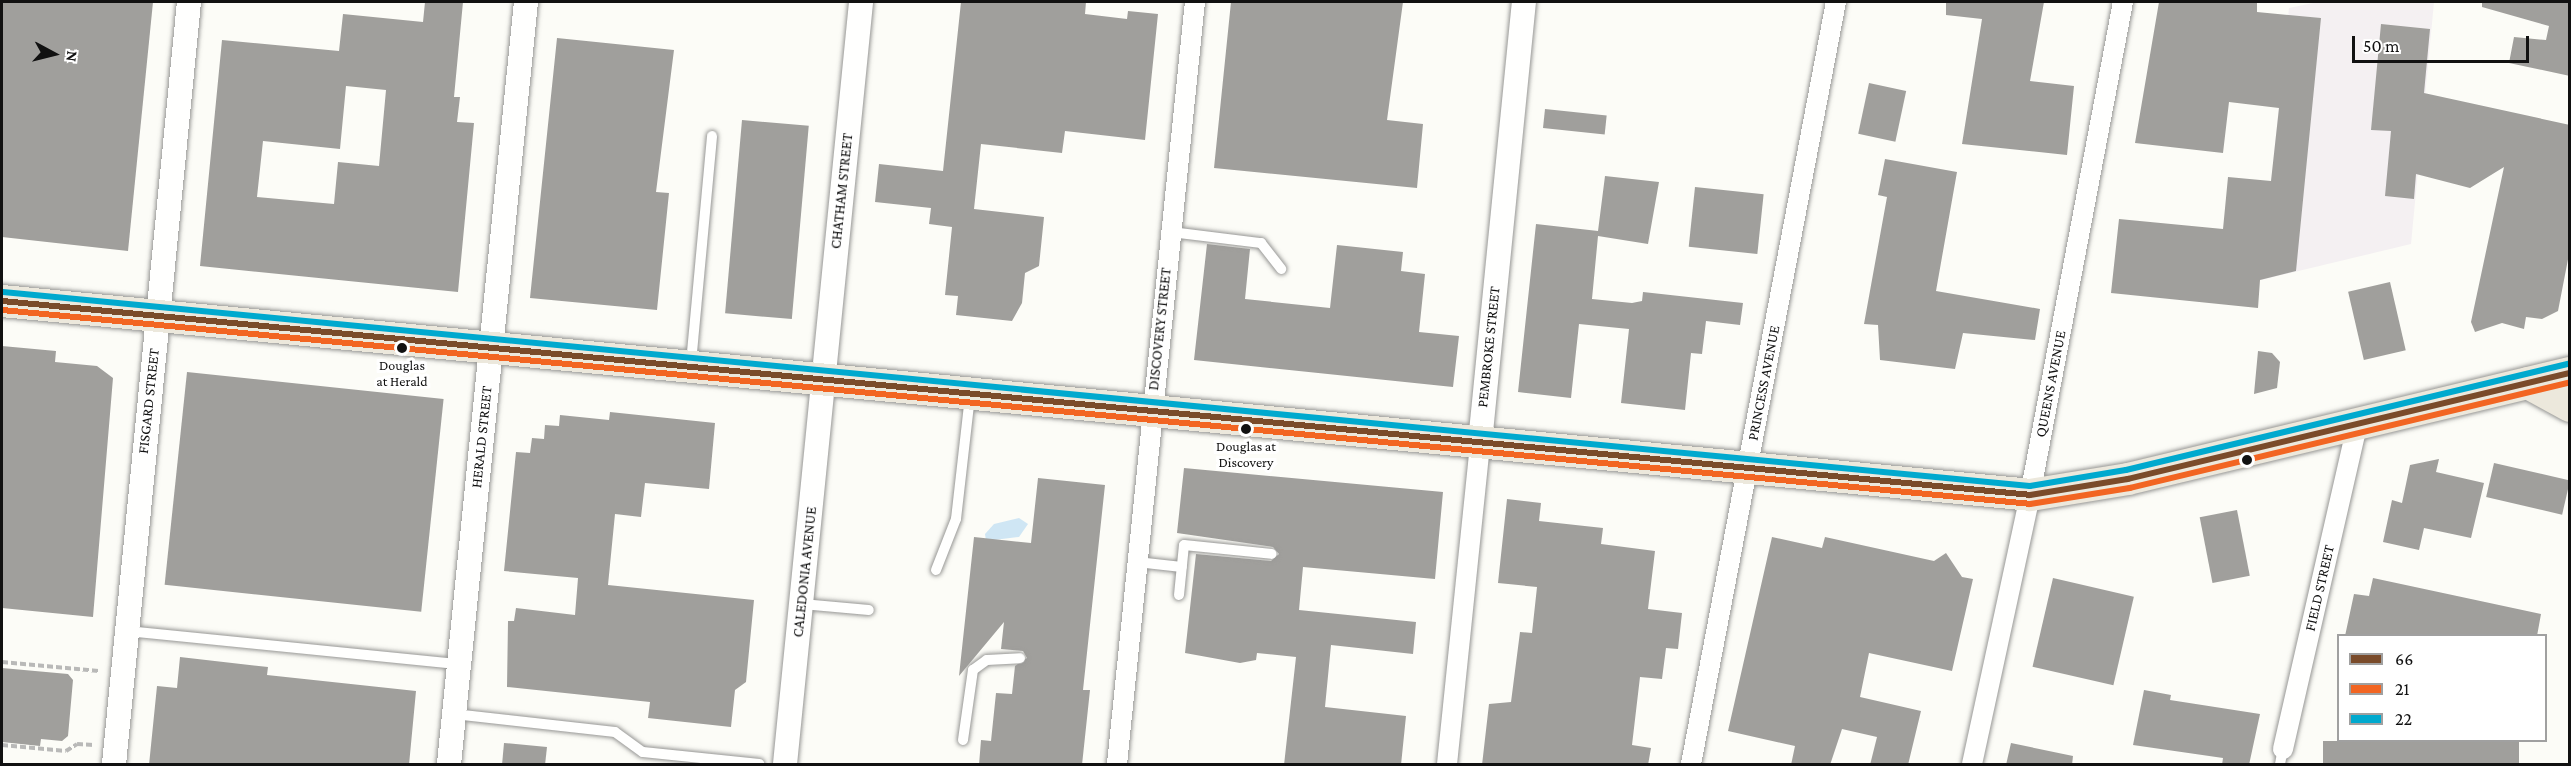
<!DOCTYPE html>
<html>
<head>
<meta charset="utf-8">
<style>
	body { margin:0 }
	#map { position:relative; width:2571px; height:766px; overflow:hidden; background:#fcfcf7; font-family:"Crimson Pro",serif }
	div>[style] { position:absolute }
	.industrial>* { inset:0; background:#f4f0f2 }
	.water>* { inset:0; background:#cfe6f4 }
	.building>* { inset:0; background:#a09f9c; transform-origin:0 0 }
	.path>* { height:4px; margin-top:-2px; transform-origin:0; background:repeating-linear-gradient(90deg,#b9b9b8 0 6px,transparent 0 9px) }
	.roads { filter:drop-shadow(0 0 2px #979795) drop-shadow(0 0 2px #979795) }
	.service>* { height:10px; margin:-5px; padding:0 5px; transform-origin:5px; border-radius:5px; background:#fffffe }
	.minor>* { height:20px; margin:-10px; padding:0 10px; transform-origin:10px; border-radius:10px; background:#fffffe }
	.tertiary>* { height:24px; margin:-12px; padding:0 12px; transform-origin:12px; border-radius:12px; background:#fffffe }
	.primary>* { height:32px; margin:-16px; padding:0 16px; transform-origin:16px; border-radius:16px; background:#ece8dc }
	.bus-1>* { height:6px; margin:-3px; padding:0 3px; transform-origin:3px; border-radius:3px; background:#7a4b2a }
	.bus-2>* { height:6px; margin:-3px; padding:0 3px; transform-origin:3px; border-radius:3px; background:#f26522 }
	.bus-3>* { height:6px; margin:-3px; padding:0 3px; transform-origin:3px; border-radius:3px; background:#00a9ce }
	.dots>* { width:16px; height:16px; translate:-50% -50%; box-sizing:border-box; border:3px solid #fff; border-radius:50% }
	span { translate:-50% -50%; white-space:nowrap; text-align:center; line-height:1.15; -webkit-text-stroke:6px #fff; paint-order:stroke }
	.bus-label { font-size:14px; color:#111 }
	.street-label { font-size:15px; color:#111 }
	.frame { position:absolute; inset:0; border:3px solid #111; pointer-events:none }
	.legend { position:absolute; left:2337px; top:634px; width:210px; height:108px; box-sizing:border-box; background:#fff; border:2px solid #a0a0a0; margin:0; padding:8px 10px; list-style:none; font-size:18px; color:#111 }
	.legend li { display:flex; align-items:center; gap:12px; height:30px }
	.legend b { width:30px; border:2px solid #a0a0a0 }
	.north { position:absolute; left:24px; top:24px; width:60px; height:60px; -webkit-text-stroke:4px #fff; paint-order:stroke; rotate:97deg; font-size:16px; font-weight:700; line-height:24px; text-align:center; color:#111 }
	.north::after { content:''; display:block; margin:auto; width:21px; height:27px; background:#111; clip-path:polygon(50% 0,100% 100%,50% 72%,0 100%) }
	.scale { position:absolute; left:2352px; top:36px; width:177px; height:27px; box-sizing:border-box; border:3px solid #111; border-top:0; padding-left:8px; font-size:18px; line-height:21px; white-space:nowrap; color:#111; -webkit-text-stroke:4px #fff; paint-order:stroke }
</style>
</head>
<body>
<div id="map">
	<div class="industrial">
		<div style="clip-path:polygon(2318px 2px,2434px 2px,2411px 244px,2261px 280px,2289px 8px)"></div>
	</div>
	<div class="water">
		<div style="clip-path:polygon(1019px 518px,1028px 524px,1019px 537px,986px 541px,985px 534px,994px 524px)"></div>
	</div>
	<div class="building">
		<div style="clip-path:polygon(2px 2px,153px 2px,128px 251px,2px 237px)"></div>
		<div style="clip-path:polygon(evenodd,425px 2px,463px 2px,454px 97px,460px 97px,457px 122px,474px 123px,458px 292px,200px 266px,222px 40px,339px 51px,343px 14px,423px 22px,425px 2px,346px 86px,386px 90px,379px 166px,338px 162px,334px 204px,257px 197px,263px 141px,340px 149px,346px 86px)"></div>
		<div style="clip-path:polygon(961px 2px,1086px 2px,1085px 14px,1127px 19px,1128px 11px,1158px 14px,1145px 140px,1065px 131px,1062px 153px,981px 144px,974px 209px,1044px 217px,1039px 266px,1025px 273px,1022px 303px,1012px 321px,956px 315px,958px 296px,945px 295px,952px 227px,929px 224px,931px 208px,875px 202px,879px 164px,943px 171px)"></div>
		<div style="clip-path:polygon(1231px 2px,1403px 2px,1387px 120px,1423px 124px,1417px 188px,1214px 168px)"></div>
		<div style="clip-path:polygon(1946px 2px,2044px 2px,2030px 81px,2074px 86px,2067px 155px,1962px 144px,1982px 19px,1946px 15px)"></div>
		<div style="clip-path:polygon(2159px 2px,2257px 2px,2257px 12px,2321px 18px,2296px 271px,2260px 280px,2258px 308px,2111px 293px,2119px 219px,2223px 229px,2228px 177px,2271px 181px,2279px 108px,2229px 102px,2223px 153px,2135px 143px)"></div>
		<div style="clip-path:polygon(2482px 2px,2570px 2px,2570px 76px,2509px 63px,2514px 37px,2546px 40px,2549px 26px,2482px 7px)"></div>
		<div style="clip-path:polygon(2381px 24px,2430px 29px,2424px 93px,2570px 125px,2570px 249px,2558px 311px,2542px 319px,2526px 317px,2524px 329px,2502px 323px,2475px 332px,2471px 322px,2504px 167px,2470px 188px,2416px 174px,2414px 199px,2385px 196px,2391px 131px,2371px 130px)"></div>
		<div style="clip-path:polygon(557px 38px,674px 50px,656px 192px,669px 193px,657px 310px,530px 298px)"></div>
		<div style="left:1869px;top:83px;width:38px;height:52px;rotate:12deg"></div>
		<div style="left:1545px;top:109px;width:62px;height:19px;rotate:6deg"></div>
		<div style="left:742px;top:120px;width:67px;height:194px;rotate:5deg"></div>
		<div style="clip-path:polygon(1885px 159px,1957px 172px,1936px 291px,2040px 309px,2035px 340px,1963px 333px,1955px 369px,1880px 360px,1878px 325px,1864px 324px,1887px 197px,1878px 195px)"></div>
		<div style="clip-path:polygon(1605px 176px,1659px 182px,1648px 244px,1598px 236px,1592px 299px,1632px 303px,1642px 301px,1643px 292px,1743px 303px,1740px 325px,1706px 321px,1702px 354px,1691px 353px,1685px 410px,1621px 403px,1629px 329px,1579px 324px,1571px 398px,1518px 392px,1536px 224px,1598px 231px)"></div>
		<div style="left:1695px;top:187px;width:69px;height:60px;rotate:6deg"></div>
		<div style="clip-path:polygon(1207px 244px,1250px 249px,1245px 299px,1330px 308px,1337px 245px,1403px 252px,1401px 271px,1425px 274px,1419px 332px,1459px 336px,1453px 387px,1194px 360px)"></div>
		<div style="left:2390px;top:282px;width:70px;height:43px;rotate:77deg"></div>
		<div style="clip-path:polygon(2px 346px,56px 351px,55px 362px,97px 366px,113px 378px,93px 617px,2px 608px)"></div>
		<div style="clip-path:polygon(2258px 351px,2272px 353px,2280px 362px,2277px 388px,2254px 394px)"></div>
		<div style="left:187px;top:372px;width:258px;height:214px;rotate:6deg"></div>
		<div style="clip-path:polygon(610px 412px,715px 423px,709px 489px,645px 483px,641px 517px,615px 514px,608px 585px,754px 600px,746px 682px,735px 690px,731px 727px,648px 718px,650px 702px,507px 687px,508px 621px,514px 621px,516px 608px,575px 615px,578px 578px,504px 571px,516px 452px,530px 453px,532px 438px,544px 439px,545px 425px,559px 426px,560px 415px,609px 420px)"></div>
		<div style="clip-path:polygon(2439px 459px,2436px 472px,2484px 483px,2471px 538px,2424px 528px,2419px 550px,2383px 542px,2392px 500px,2402px 503px,2410px 465px)"></div>
		<div style="left:2494px;top:463px;width:78px;height:35px;rotate:13deg"></div>
		<div style="clip-path:polygon(1184px 468px,1443px 492px,1435px 579px,1303px 567px,1299px 610px,1416px 622px,1413px 654px,1331px 645px,1325px 707px,1406px 716px,1401px 765px,1284px 765px,1296px 657px,1257px 653px,1256px 660px,1240px 663px,1185px 653px,1196px 554px,1271px 561px,1279px 554px,1273px 547px,1177px 533px)"></div>
		<div style="clip-path:polygon(1038px 478px,1105px 485px,1083px 690px,1090px 690px,1082px 765px,979px 765px,981px 740px,991px 741px,996px 693px,1012px 694px,1015px 666px,1027px 658px,1023px 651px,1001px 649px,1004px 622px,959px 676px,974px 537px,1031px 543px)"></div>
		<div style="clip-path:polygon(1507px 499px,1541px 503px,1539px 521px,1603px 528px,1601px 544px,1655px 551px,1648px 609px,1682px 613px,1678px 649px,1666px 648px,1662px 679px,1640px 677px,1632px 745px,1651px 748px,1648px 765px,1482px 765px,1489px 704px,1511px 702px,1520px 632px,1532px 633px,1537px 587px,1498px 583px)"></div>
		<div style="left:2237px;top:510px;width:67px;height:38px;rotate:79deg"></div>
		<div style="clip-path:polygon(1772px 537px,1822px 548px,1825px 537px,1934px 561px,1946px 553px,1962px 577px,1973px 579px,1952px 671px,1869px 653px,1860px 697px,1921px 711px,1908px 765px,1870px 765px,1877px 737px,1842px 729px,1830px 765px,1791px 765px,1795px 746px,1728px 731px)"></div>
		<div style="left:2053px;top:578px;width:83px;height:91px;rotate:13deg"></div>
		<div style="clip-path:polygon(2373px 578px,2541px 614px,2537px 636px,2345px 636px,2354px 594px,2369px 596px)"></div>
		<div style="clip-path:polygon(180px 657px,268px 667px,267px 675px,416px 691px,409px 765px,149px 765px,157px 686px,177px 688px)"></div>
		<div style="clip-path:polygon(2px 668px,68px 674px,73px 680px,68px 736px,62px 741px,41px 739px,40px 746px,2px 742px)"></div>
		<div style="clip-path:polygon(2144px 690px,2171px 695px,2170px 700px,2260px 714px,2249px 765px,2222px 765px,2223px 758px,2133px 745px)"></div>
		<div style="left:2323px;top:741px;width:196px;height:25px"></div>
		<div style="clip-path:polygon(504px 743px,547px 747px,545px 765px,502px 765px)"></div>
		<div style="clip-path:polygon(2011px 743px,2073px 756px,2072px 765px,2006px 765px)"></div>
	</div>
	<div class="path">
		<div style="left:2px;top:662px;width:97px;rotate:5.3deg"></div>
		<div style="left:2px;top:745px;width:64px;rotate:5.4deg"></div>
		<div style="left:66px;top:751px;width:13px;rotate:-32deg"></div>
		<div style="left:77px;top:744px;width:17px;rotate:3deg"></div>
	</div>
	<div class="roads">
		<div class="service">
			<div style="left:1171px;top:232px;width:91px;rotate:7deg"></div>
			<div style="left:1261px;top:243px;width:33px;rotate:52deg"></div>
			<div style="left:691px;top:363px;width:228px;rotate:-84.7deg"></div>
			<div style="left:1137px;top:562px;width:45px;rotate:6.3deg"></div>
			<div style="left:936px;top:570px;width:55px;rotate:-68.6deg"></div>
			<div style="left:956px;top:519px;width:124px;rotate:-83.5deg"></div>
			<div style="left:1179px;top:595px;width:50px;rotate:-84.3deg"></div>
			<div style="left:1184px;top:545px;width:88px;rotate:5.8deg"></div>
			<div style="left:802px;top:604px;width:67px;rotate:5.1deg"></div>
			<div style="left:127px;top:631px;width:334px;rotate:5.7deg"></div>
			<div style="left:454px;top:714px;width:162px;rotate:6.4deg"></div>
			<div style="left:615px;top:732px;width:34px;rotate:36deg"></div>
			<div style="left:643px;top:752px;width:117px;rotate:5.9deg"></div>
			<div style="left:963px;top:740px;width:71px;rotate:-81.9deg"></div>
			<div style="left:973px;top:670px;width:17px;rotate:-36deg"></div>
			<div style="left:987px;top:660px;width:33px;rotate:-3deg"></div>
			<div style="left:2280px;top:764px;width:15px;rotate:-79deg"></div>
		</div>
		<div class="minor">
			<div style="left:2283px;top:749px;width:331px;rotate:-77.1deg"></div>
			<div style="left:1117px;top:764px;width:766px;rotate:-84.16deg"></div>
			<div style="left:1447px;top:764px;width:324px;rotate:-84.1deg"></div>
			<div style="left:1691px;top:764px;width:776px;rotate:-79.23deg"></div>
			<div style="left:1972px;top:764px;width:275px;rotate:-77.8deg"></div>
			<div style="left:2030px;top:495px;width:502px;rotate:-79.32deg"></div>
		</div>
		<div class="tertiary">
			<div style="left:1480px;top:442px;width:442px;rotate:-84.3deg"></div>
			<div style="left:114px;top:764px;width:766px;rotate:-84.38deg"></div>
			<div style="left:449px;top:764px;width:766px;rotate:-84.23deg"></div>
			<div style="left:785px;top:764px;width:766px;rotate:-84.3deg"></div>
		</div>
		<div class="primary">
			<div style="left:2px;top:301px;width:2037px;rotate:5.46deg"></div>
			<div style="left:2030px;top:495px;width:99px;rotate:-9.3deg"></div>
			<div style="left:2128px;top:479px;width:455px;rotate:-13.5deg"></div>
			<div style="left:2528px;top:383px;width:48px;rotate:28.7deg"></div>
		</div>
	</div>
	<div class="bus-1">
		<div style="left:2px;top:301px;width:2037px;rotate:5.46deg"></div>
		<div style="left:2030px;top:495px;width:99px;rotate:-9.3deg"></div>
		<div style="left:2128px;top:479px;width:455px;rotate:-13.5deg"></div>
	</div>
	<div class="bus-2">
		<div style="left:2px;top:310px;width:2037px;rotate:5.46deg"></div>
		<div style="left:2030px;top:504px;width:101px;rotate:-9.1deg"></div>
		<div style="left:2130px;top:488px;width:453px;rotate:-13.5deg"></div>
	</div>
	<div class="bus-3">
		<div style="left:3px;top:292px;width:2036px;rotate:5.47deg"></div>
		<div style="left:2030px;top:486px;width:97px;rotate:-9.5deg"></div>
		<div style="left:2126px;top:470px;width:455px;rotate:-13.5deg"></div>
	</div>
	<div class="dots">
		<div style="left:402px;top:348px;background:#111"></div>
		<div style="left:1246px;top:429px;background:#111"></div>
		<div style="left:2247px;top:460px;background:#111"></div>
	</div>
	<div class="bus-label">
		<span style="left:402px;top:373px">Douglas<br>at Herald</span>
		<span style="left:1246px;top:454px">Douglas at<br>Discovery</span>
	</div>
	<div class="street-label">
		<span style="left:842px;top:191px;rotate:-84deg">CHATHAM STREET</span>
		<span style="left:1160px;top:329px;rotate:-84deg">DISCOVERY STREET</span>
		<span style="left:1489px;top:347px;rotate:-84deg">PEMBROKE STREET</span>
		<span style="left:1764px;top:383px;rotate:-79deg">PRINCESS AVENUE</span>
		<span style="left:2051px;top:384px;rotate:-79deg">QUEENS AVENUE</span>
		<span style="left:149px;top:401px;rotate:-84deg">FISGARD STREET</span>
		<span style="left:482px;top:437px;rotate:-84deg">HERALD STREET</span>
		<span style="left:805px;top:572px;rotate:-84deg">CALEDONIA AVENUE</span>
		<span style="left:2320px;top:588px;rotate:-77deg">FIELD STREET</span>
	</div>
	<div class="frame"></div>
	<ul class="legend">
	<li><b style="height:8px;background:#7a4b2a"></b>66</li>
	<li><b style="height:8px;background:#f26522"></b>21</li>
	<li><b style="height:8px;background:#00a9ce"></b>22</li>
	</ul>
	<div class="north">N</div>
	<div class="scale">50 m</div>
</div>
</body>
</html>
